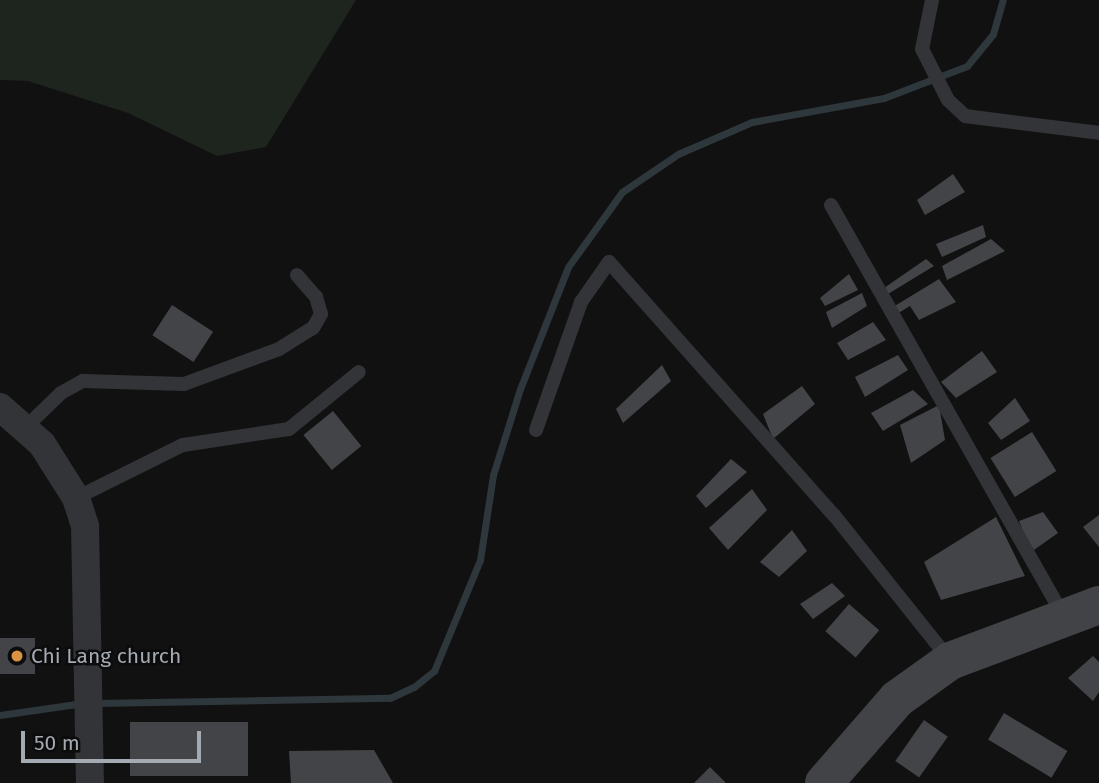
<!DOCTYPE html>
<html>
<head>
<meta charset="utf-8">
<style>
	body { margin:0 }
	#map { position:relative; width:1099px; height:783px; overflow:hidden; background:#111112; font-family:"Fira Sans",sans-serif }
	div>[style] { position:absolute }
	.green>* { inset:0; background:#1e241e }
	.stream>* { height:7px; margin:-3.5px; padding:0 3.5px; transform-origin:3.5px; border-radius:3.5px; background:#2e373b }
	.building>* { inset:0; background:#434447; transform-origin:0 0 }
	.lane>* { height:14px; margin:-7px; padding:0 7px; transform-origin:7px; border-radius:7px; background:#323437 }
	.street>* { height:28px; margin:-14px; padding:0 14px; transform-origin:14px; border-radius:14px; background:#323437 }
	.secondary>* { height:38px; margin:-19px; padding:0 19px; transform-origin:19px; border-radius:19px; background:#414346 }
	.dots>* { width:19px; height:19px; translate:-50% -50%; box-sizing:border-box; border:4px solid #0c0c0d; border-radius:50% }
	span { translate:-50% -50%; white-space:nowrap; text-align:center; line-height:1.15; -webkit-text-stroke:5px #0c0c0d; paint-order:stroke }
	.poi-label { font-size:21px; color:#a4aab1 }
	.left { translate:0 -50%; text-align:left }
	.scale { position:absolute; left:21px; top:731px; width:180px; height:32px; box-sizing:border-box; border:4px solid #a4aab1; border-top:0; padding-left:9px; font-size:21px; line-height:24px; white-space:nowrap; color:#a4aab1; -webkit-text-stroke:5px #0c0c0d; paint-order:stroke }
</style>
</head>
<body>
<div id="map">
	<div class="green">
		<div style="clip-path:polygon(0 0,356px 0,266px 147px,217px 156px,128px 113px,28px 81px,0 80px)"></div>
	</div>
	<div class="stream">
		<div style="left:95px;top:703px;width:295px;rotate:-1deg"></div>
		<div style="left:390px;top:698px;width:26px;rotate:-25deg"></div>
		<div style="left:414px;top:687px;width:26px;rotate:-39deg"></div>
		<div style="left:434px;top:671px;width:120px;rotate:-67.5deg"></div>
		<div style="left:480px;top:560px;width:86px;rotate:-81.3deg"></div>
		<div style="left:493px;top:475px;width:90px;rotate:-72.6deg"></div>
		<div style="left:520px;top:389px;width:131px;rotate:-68.5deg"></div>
		<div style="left:568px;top:267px;width:92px;rotate:-54.2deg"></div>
		<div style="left:622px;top:192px;width:68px;rotate:-34.2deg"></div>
		<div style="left:678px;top:154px;width:81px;rotate:-23.4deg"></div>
		<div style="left:752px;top:122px;width:134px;rotate:-10.3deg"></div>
		<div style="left:884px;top:98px;width:89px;rotate:-21.1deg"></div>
		<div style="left:967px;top:66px;width:41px;rotate:-50.9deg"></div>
		<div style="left:993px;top:34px;width:35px;rotate:-74deg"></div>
		<div style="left:0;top:715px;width:84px;rotate:-8.2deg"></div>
	</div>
	<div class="building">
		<div style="clip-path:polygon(953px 174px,965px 192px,925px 215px,917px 200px)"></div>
		<div style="clip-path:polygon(983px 225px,986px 237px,942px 257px,936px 244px)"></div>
		<div style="clip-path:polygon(991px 239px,1005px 251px,947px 280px,942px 266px)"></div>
		<div style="clip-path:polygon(926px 259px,934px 266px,888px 294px,884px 288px)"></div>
		<div style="clip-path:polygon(849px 274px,858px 290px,825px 306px,820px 298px)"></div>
		<div style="clip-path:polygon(939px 279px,956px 302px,919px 320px,910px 306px,897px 314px,893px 307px)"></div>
		<div style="clip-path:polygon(862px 293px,867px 306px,832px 328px,826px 312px)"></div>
		<div style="left:172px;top:305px;width:49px;height:36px;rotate:33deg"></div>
		<div style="clip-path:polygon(873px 322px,886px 340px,848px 360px,837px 343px)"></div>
		<div style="clip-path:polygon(982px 351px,997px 372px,956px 398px,941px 382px)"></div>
		<div style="clip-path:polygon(898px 355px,908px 370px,865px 397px,855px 377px)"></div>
		<div style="clip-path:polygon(662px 365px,671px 381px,623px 423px,616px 409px)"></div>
		<div style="clip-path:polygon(802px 386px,815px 404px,773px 439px,763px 414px)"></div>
		<div style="clip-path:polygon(913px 390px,928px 404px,883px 431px,871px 413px)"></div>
		<div style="clip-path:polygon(1015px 398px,1030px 421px,1001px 440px,988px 423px)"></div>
		<div style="clip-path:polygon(939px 405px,945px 440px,911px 463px,900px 425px)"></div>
		<div style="left:333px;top:411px;width:45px;height:38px;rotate:51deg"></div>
		<div style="left:1032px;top:432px;width:46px;height:49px;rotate:58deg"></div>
		<div style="clip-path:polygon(731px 459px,747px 472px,706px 508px,696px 496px)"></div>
		<div style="clip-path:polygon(752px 489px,767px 510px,728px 550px,709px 528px)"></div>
		<div style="clip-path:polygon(1043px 512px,1058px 533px,1031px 552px,1019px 521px)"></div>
		<div style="clip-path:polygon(1099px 515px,1099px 547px,1083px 527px)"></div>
		<div style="clip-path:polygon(996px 517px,1025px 576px,941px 600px,924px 562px)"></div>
		<div style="clip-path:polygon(792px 530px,807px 551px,779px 577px,760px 562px)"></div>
		<div style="clip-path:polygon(832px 583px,845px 596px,813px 619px,800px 604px)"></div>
		<div style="left:849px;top:604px;width:40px;height:36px;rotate:41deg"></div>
		<div style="left:0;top:638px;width:35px;height:36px"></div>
		<div style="clip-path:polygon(1093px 656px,1099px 662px,1099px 692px,1093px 701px,1068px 678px)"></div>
		<div style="left:1004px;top:713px;width:74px;height:31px;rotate:31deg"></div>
		<div style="left:924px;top:720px;width:29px;height:50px;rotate:35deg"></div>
		<div style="left:248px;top:722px;width:54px;height:118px;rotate:90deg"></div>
		<div style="clip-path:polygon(374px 750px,393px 783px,291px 783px,289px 751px)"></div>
		<div style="clip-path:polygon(710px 767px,726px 783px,694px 783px)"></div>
	</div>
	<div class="lane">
		<div style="left:932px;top:0;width:50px;rotate:101.5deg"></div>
		<div style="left:922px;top:49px;width:57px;rotate:63deg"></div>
		<div style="left:948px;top:100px;width:23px;rotate:43deg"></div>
		<div style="left:965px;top:116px;width:135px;rotate:7.2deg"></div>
		<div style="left:831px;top:205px;width:471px;rotate:60.5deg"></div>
		<div style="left:27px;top:426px;width:47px;rotate:-44.1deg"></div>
		<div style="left:61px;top:393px;width:25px;rotate:-29deg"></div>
		<div style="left:83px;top:381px;width:101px;rotate:1.7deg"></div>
		<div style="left:184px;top:384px;width:101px;rotate:-20.2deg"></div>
		<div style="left:279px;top:349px;width:40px;rotate:-32deg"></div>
		<div style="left:313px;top:328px;width:16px;rotate:-60deg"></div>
		<div style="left:321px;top:314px;width:18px;rotate:-106deg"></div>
		<div style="left:316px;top:297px;width:29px;rotate:-131deg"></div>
		<div style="left:536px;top:430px;width:136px;rotate:-70.6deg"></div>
		<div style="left:581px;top:302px;width:49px;rotate:-55deg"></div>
		<div style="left:609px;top:262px;width:339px;rotate:48.4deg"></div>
		<div style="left:834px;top:515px;width:184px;rotate:51.4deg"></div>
		<div style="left:76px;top:498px;width:119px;rotate:-26.4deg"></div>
		<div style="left:183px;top:445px;width:107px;rotate:-8.6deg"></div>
		<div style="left:289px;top:429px;width:90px;rotate:-39.2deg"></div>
	</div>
	<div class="street">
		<div style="left:0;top:407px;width:56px;rotate:41.4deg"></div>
		<div style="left:42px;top:444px;width:64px;rotate:57.8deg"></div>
		<div style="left:76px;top:498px;width:29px;rotate:72deg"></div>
		<div style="left:85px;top:526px;width:257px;rotate:88.9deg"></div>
	</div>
	<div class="secondary">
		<div style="left:824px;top:783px;width:111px;rotate:-49deg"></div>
		<div style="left:897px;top:699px;width:65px;rotate:-35.6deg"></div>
		<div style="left:950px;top:661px;width:159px;rotate:-20.6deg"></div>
	</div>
	<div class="dots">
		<div style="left:17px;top:656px;background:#d99342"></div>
	</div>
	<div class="poi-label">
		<span class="left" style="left:31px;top:656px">Chi Lang church</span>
	</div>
	<div class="scale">50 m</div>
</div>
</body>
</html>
